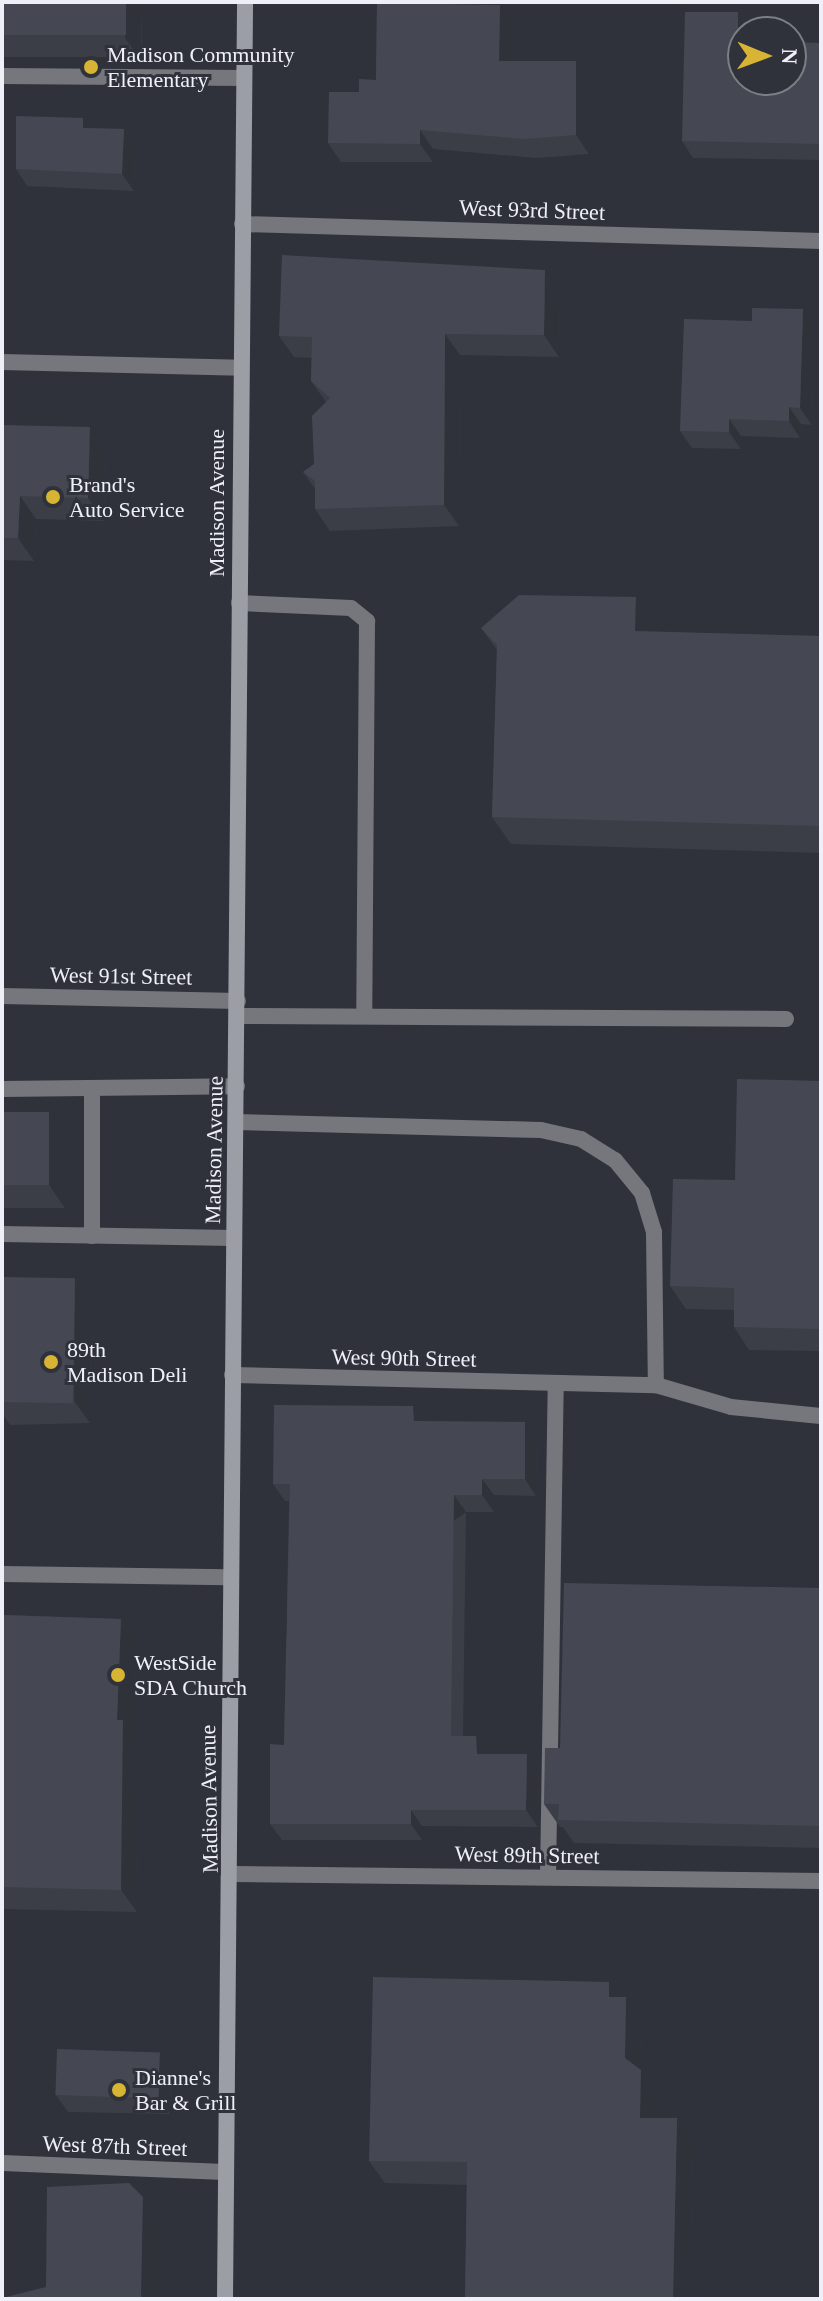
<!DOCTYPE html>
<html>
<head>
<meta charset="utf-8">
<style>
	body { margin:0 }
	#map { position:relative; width:823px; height:2301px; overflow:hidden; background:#2f323b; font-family:"Times New Roman",serif }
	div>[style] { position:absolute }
	.lane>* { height:16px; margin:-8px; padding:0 8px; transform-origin:8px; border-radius:8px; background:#76777c }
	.street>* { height:16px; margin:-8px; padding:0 8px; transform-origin:8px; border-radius:8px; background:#76777c }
	.secondary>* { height:16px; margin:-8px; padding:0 8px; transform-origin:8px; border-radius:8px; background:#9c9ea6 }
	.wall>* { inset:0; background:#3b3e47; transform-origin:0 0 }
	.shaded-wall>* { inset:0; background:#303239; transform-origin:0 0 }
	.building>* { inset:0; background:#454852; transform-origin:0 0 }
	.dots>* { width:22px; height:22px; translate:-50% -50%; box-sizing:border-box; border:4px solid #2f323b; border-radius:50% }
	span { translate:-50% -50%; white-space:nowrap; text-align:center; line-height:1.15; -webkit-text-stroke:6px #2f323b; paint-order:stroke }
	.poi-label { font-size:22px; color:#eff0f7 }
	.left { translate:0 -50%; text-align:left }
	.street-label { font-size:22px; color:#eff0f7 }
	.frame { position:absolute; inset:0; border:4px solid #eff0f7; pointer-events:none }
	.north { position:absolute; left:727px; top:16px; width:80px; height:80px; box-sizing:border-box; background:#2f323b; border:2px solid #7c7e86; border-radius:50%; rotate:91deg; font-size:22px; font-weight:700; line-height:32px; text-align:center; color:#eff0f7 }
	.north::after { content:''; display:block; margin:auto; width:28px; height:36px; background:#d7b434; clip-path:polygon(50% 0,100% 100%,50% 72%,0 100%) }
</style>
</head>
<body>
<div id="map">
	<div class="lane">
		<div style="left:2px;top:76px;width:242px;rotate:0.5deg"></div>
		<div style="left:239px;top:603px;width:112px;rotate:2.6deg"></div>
		<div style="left:351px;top:608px;width:21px;rotate:39deg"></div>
		<div style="left:367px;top:621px;width:395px;rotate:90.4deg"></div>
		<div style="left:238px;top:1016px;width:548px;rotate:0.31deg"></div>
		<div style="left:92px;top:1088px;width:148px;rotate:90deg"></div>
		<div style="left:2px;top:1089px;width:235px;rotate:-0.7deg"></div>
		<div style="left:236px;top:1122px;width:305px;rotate:1.5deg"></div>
		<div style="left:541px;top:1130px;width:41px;rotate:12.7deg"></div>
		<div style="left:581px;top:1139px;width:40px;rotate:32deg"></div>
		<div style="left:615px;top:1160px;width:43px;rotate:50.7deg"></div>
		<div style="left:642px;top:1193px;width:41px;rotate:72.9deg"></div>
		<div style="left:654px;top:1232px;width:153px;rotate:89.3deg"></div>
		<div style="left:656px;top:1385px;width:78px;rotate:16.3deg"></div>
		<div style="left:731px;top:1407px;width:90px;rotate:5.7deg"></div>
		<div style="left:2px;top:1234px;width:232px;rotate:1deg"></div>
		<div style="left:232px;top:1375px;width:424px;rotate:1.4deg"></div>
		<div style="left:548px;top:1877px;width:494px;rotate:-89.1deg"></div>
	</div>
	<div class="street">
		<div style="left:242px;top:224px;width:579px;rotate:1.68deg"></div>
		<div style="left:2px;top:362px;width:238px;rotate:1.4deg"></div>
		<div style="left:2px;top:996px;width:236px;rotate:1.2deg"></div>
		<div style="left:2px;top:1574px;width:226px;rotate:0.8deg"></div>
		<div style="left:233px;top:1874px;width:588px;rotate:0.68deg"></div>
		<div style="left:2px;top:2163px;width:223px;rotate:2.3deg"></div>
	</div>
	<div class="secondary">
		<div style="left:225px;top:2299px;width:2297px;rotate:-89.5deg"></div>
	</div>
	<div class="wall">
		<div style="left:2px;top:2px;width:140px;height:55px"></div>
		<div style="clip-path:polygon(377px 2px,454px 2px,454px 4px,513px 23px,512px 61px,589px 79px,589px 154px,537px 158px,433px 149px,433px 162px,341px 162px,328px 143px,359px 92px,376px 80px)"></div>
		<div style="clip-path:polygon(738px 12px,749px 29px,772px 29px,774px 32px,743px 32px,743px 80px,821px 43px,821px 160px,693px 158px,682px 141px)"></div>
		<div style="clip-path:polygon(90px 128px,124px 129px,135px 146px,134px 191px,27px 186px,16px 169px)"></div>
		<div style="clip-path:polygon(560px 291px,559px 357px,460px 355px,459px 526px,330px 531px,315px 509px,315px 489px,303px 472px,314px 464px,326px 402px,311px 381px,312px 358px,294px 357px,279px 336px)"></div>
		<div style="clip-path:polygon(803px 309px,814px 326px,812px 425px,801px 424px,800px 438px,741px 436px,741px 449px,692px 448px,680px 431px,752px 321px)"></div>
		<div style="clip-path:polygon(2px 425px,106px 450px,104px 521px,36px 519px,34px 561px,2px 560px)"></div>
		<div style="clip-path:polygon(655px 624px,655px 632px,821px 636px,821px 853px,511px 844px,492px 817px,497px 650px,481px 628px)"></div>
		<div style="clip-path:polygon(821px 1081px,821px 1351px,749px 1350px,734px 1327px,734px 1310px,686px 1309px,670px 1286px,735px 1180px)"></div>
		<div style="clip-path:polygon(2px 1112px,65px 1135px,65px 1208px,2px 1208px)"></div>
		<div style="clip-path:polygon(75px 1278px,91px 1301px,90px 1423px,10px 1425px,2px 1413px,2px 1402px)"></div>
		<div style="clip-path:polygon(424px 1421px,537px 1438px,536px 1496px,494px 1495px,494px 1512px,466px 1512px,463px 1736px,476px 1736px,488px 1754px,539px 1771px,538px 1827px,422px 1826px,422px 1840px,282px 1840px,270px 1824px,284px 1745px,289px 1501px,285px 1501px,273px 1484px)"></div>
		<div style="clip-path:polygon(821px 1588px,821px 1848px,574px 1843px,563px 1827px,560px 1827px,544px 1804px,560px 1748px)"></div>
		<div style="clip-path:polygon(2px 1613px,4px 1615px,121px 1619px,137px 1642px,133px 1734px,139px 1742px,137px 1912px,2px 1909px)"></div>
		<div style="clip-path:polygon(620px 1997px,642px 2020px,641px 2071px,657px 2093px,656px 2118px,677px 2118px,693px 2141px,690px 2299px,465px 2299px,467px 2185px,385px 2183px,369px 2161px)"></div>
		<div style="clip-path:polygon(171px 2069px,170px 2114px,68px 2112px,56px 2095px)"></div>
	</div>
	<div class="shaded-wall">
		<div style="clip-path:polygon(126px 2px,142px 2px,141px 60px,125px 38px)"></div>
		<div style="clip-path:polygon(500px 5px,513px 23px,512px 79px,499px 61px)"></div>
		<div style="clip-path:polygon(738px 12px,749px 29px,738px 29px)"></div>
		<div style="clip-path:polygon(576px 61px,589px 79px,589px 154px,576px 135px)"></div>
		<div style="clip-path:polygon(83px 118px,95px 135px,83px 128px)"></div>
		<div style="clip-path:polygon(124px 129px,135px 146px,134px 191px,122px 174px)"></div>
		<div style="clip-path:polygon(420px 130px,433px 149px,433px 162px,420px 144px)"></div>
		<div style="clip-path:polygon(545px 270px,560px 291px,559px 357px,544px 335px)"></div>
		<div style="clip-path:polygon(803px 309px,814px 326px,812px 425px,800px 408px)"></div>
		<div style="clip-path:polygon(445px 334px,460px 355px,459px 526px,444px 505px)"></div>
		<div style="clip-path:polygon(789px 407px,801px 424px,800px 438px,789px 421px)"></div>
		<div style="clip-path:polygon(729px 419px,741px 436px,741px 449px,729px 432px)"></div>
		<div style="clip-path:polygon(90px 427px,106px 450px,104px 521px,88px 498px)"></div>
		<div style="clip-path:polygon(20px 496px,36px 519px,34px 561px,18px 538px)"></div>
		<div style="clip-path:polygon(636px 597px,655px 624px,654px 658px,635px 631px)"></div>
		<div style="clip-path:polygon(49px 1112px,65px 1135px,65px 1208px,49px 1185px)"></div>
		<div style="clip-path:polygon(75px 1278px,91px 1301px,90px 1423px,74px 1401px)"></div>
		<div style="clip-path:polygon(413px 1406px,425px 1423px,414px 1421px)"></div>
		<div style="clip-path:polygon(525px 1422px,537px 1438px,536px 1496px,525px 1479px)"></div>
		<div style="clip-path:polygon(482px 1479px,494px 1495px,494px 1512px,482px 1495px)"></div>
		<div style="left:454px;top:1495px;width:21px;height:241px;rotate:55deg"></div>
		<div style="clip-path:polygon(121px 1619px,137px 1642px,133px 1734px,139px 1742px,137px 1912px,121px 1890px,117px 1720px)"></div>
		<div style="clip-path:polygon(476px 1736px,488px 1753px,488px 1771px,477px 1754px)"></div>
		<div style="clip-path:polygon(527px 1754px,539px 1771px,538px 1827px,526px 1810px)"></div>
		<div style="clip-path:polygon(411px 1810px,422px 1826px,422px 1840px,411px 1824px)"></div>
		<div style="clip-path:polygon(609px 1982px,625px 2005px,609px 1997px)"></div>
		<div style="clip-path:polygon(626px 1997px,642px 2020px,641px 2071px,657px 2093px,656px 2140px,640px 2118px,625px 2058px)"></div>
		<div style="clip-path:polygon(160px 2052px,171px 2069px,170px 2114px,159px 2097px)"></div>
		<div style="clip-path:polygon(677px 2118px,693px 2141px,690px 2299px,673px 2299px)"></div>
		<div style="clip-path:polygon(143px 2197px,161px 2224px,160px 2299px,141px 2299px)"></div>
	</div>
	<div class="building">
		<div style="left:2px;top:2px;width:124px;height:33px"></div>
		<div style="clip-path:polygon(377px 2px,441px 2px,441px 4px,500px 5px,499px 61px,576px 61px,576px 135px,524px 139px,420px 130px,420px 144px,328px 143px,329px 92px,359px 92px,359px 79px,376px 80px)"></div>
		<div style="clip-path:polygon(685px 12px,738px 12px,738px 29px,772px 29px,772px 32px,743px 32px,743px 80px,791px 80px,791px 42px,821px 43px,821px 144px,682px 141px)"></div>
		<div style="clip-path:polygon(16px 116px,83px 118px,83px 128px,124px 129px,122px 174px,16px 169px)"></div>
		<div style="clip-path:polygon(282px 255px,545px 270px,544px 335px,445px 334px,444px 505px,315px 509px,315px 481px,303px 472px,314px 464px,312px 416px,330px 398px,311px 381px,312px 337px,279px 336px)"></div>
		<div style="clip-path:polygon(752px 308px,803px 309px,800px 408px,789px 407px,789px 421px,729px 419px,729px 432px,680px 431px,684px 319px,752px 321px)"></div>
		<div style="clip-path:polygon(2px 425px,90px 427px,88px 498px,20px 496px,18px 538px,2px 538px)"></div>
		<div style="clip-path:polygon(519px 595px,636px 597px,635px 631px,821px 636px,821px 826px,492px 817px,497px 645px,481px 628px)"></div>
		<div style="clip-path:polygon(737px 1079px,821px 1081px,821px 1329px,734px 1327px,734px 1288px,670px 1286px,673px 1179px,735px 1180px)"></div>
		<div style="left:2px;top:1112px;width:47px;height:73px"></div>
		<div style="left:2px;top:1277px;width:73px;height:125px;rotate:1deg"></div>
		<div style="clip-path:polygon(274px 1405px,413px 1406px,414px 1421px,525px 1422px,525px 1479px,482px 1479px,482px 1495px,454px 1495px,451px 1736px,476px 1736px,477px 1754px,527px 1754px,526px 1810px,411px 1810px,411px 1824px,270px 1824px,270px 1744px,284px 1745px,290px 1484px,273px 1484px)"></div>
		<div style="clip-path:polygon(564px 1583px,821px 1588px,821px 1826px,558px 1820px,559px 1804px,544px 1804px,545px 1748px,560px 1748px)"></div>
		<div style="clip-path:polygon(2px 1615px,121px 1619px,117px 1720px,123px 1720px,121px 1890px,2px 1887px)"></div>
		<div style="clip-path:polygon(373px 1977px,609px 1982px,609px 1997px,626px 1997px,625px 2058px,641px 2070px,640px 2118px,677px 2118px,673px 2299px,465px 2299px,467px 2162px,369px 2161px)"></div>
		<div style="left:57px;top:2049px;width:103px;height:46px;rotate:2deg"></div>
		<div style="clip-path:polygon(129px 2183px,143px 2197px,141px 2299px,6px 2299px,6px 2297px,46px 2287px,47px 2187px)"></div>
	</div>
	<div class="dots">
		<div style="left:91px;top:67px;background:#d7b434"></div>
		<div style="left:53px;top:497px;background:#d7b434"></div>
		<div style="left:51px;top:1362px;background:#d7b434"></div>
		<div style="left:118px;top:1675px;background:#d7b434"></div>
		<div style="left:119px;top:2090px;background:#d7b434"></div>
	</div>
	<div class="poi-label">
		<span class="left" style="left:107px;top:67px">Madison Community<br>Elementary</span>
		<span class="left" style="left:69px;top:497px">Brand's<br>Auto Service</span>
		<span class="left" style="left:67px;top:1362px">89th<br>Madison Deli</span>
		<span class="left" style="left:134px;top:1675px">WestSide<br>SDA Church</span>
		<span class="left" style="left:135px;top:2090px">Dianne's<br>Bar &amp; Grill</span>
	</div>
	<div class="street-label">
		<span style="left:532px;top:210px;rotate:2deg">West 93rd Street</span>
		<span style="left:217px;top:503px;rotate:-90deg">Madison Avenue</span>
		<span style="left:121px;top:976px;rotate:1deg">West 91st Street</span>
		<span style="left:214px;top:1150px;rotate:-89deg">Madison Avenue</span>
		<span style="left:404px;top:1358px;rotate:1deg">West 90th Street</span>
		<span style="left:209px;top:1799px;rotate:-91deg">Madison Avenue</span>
		<span style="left:527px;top:1855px;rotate:1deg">West 89th Street</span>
		<span style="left:115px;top:2146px;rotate:2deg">West 87th Street</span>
	</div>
	<div class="frame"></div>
	<div class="north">N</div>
</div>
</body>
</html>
